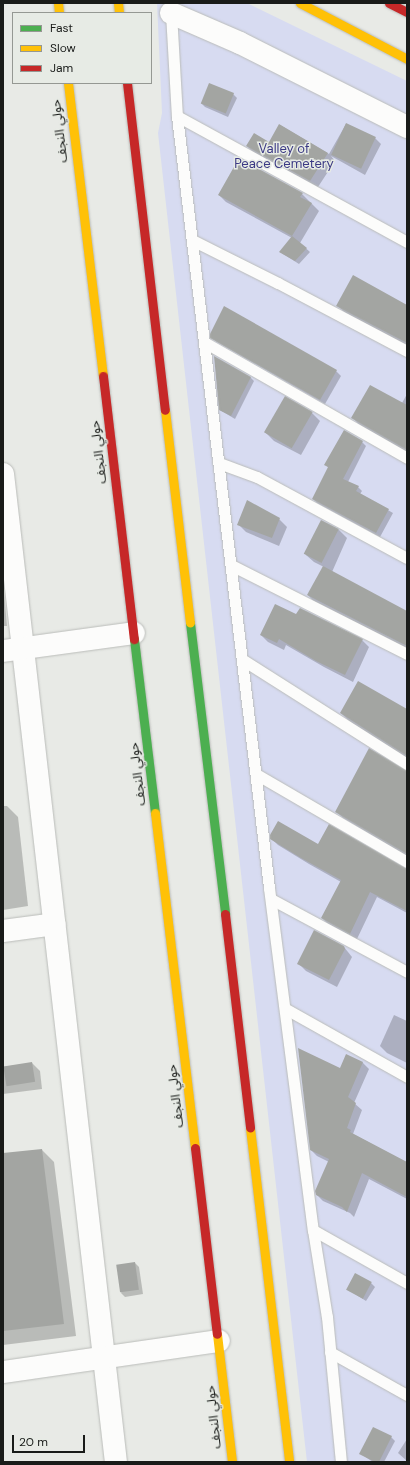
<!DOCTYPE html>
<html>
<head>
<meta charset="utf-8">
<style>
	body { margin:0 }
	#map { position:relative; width:410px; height:1465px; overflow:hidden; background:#e8eae6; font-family:"DM Sans","Noto Sans Arabic",sans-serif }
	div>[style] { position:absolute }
	.green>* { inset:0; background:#d7dbf1 }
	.shadow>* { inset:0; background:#0003 }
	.building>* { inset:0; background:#a3a5a2; transform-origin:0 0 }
	.roads { filter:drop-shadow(0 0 1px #babcb9) drop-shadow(0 0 1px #babcb9) }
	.lane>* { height:11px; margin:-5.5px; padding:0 5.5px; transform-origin:5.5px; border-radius:5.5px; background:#fcfcfb }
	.street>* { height:22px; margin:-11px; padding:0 11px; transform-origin:11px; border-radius:11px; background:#fcfcfb }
	.fast>* { height:9px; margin:-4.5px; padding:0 4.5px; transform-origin:4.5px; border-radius:4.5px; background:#4caf50 }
	.slow>* { height:9px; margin:-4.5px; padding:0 4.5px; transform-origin:4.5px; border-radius:4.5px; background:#ffc107 }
	.jam>* { height:9px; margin:-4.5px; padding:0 4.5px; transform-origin:4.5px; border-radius:4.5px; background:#c62828 }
	span { translate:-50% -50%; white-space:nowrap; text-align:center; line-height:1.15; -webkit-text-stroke:3px #e7ebe5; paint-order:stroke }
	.street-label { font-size:13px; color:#191b19 }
	.park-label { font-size:13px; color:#3b3984 }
	.frame { position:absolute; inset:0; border:4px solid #191b19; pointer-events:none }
	.legend { position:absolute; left:12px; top:12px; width:140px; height:72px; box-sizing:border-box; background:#e7ebe5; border:1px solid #959893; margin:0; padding:5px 7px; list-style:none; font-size:12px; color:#191b19 }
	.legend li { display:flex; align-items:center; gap:8px; height:20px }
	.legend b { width:20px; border:1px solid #959893 }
	.scale { position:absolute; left:12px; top:1435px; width:73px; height:18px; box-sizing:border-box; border:2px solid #191b19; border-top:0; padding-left:5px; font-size:12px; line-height:14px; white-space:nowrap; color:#191b19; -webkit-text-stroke:3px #e7ebe5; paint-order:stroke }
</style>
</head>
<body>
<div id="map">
	<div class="green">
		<div style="clip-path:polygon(157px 3px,247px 3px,407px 81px,407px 1462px,307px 1462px,158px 133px,162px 113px)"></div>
	</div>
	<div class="shadow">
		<div style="clip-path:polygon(233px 94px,237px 98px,228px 117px,205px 107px,201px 103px)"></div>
		<div style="clip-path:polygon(346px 124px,375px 138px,381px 144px,365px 175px,331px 156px,335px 161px,318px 187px,254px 153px,247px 146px,270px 144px,280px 125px,329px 154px)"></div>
		<div style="clip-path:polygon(302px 194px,319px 211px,300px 243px,310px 252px,299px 264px,280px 252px,292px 238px,226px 202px,219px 195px)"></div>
		<div style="clip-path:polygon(337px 305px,407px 306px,407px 347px,347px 315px)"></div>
		<div style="clip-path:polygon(211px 337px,336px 371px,341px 376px,325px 404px,217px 342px)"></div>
		<div style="clip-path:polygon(250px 377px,254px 381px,235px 419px,220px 410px)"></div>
		<div style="clip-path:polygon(407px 394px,407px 454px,364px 430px,353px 418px,402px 403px)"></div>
		<div style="clip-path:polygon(285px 398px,312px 413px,320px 421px,301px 455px,274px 441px,266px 433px)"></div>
		<div style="clip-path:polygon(362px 442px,366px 446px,348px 482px,358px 487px,362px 491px,360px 494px,393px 513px,380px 537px,317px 503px,313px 499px,329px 468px,326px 465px)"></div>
		<div style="clip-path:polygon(279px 519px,287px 527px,279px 546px,246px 532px,238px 524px)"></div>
		<div style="clip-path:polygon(322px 521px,339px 530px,347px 538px,332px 572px,407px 612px,407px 650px,317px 605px,308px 595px,324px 567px,314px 562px,306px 555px)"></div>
		<div style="clip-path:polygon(3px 580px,7px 626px,3px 626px)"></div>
		<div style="clip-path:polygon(297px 615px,362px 640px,369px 647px,353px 682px,324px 667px,286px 645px,284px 650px,268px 642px,261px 635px)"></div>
		<div style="clip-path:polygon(407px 710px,407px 759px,351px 723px,341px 713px)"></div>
		<div style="clip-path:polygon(3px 806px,7px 806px,18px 817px,28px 906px,3px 910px)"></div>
		<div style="clip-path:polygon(407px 808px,407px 856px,343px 818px,337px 812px)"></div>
		<div style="clip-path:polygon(271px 838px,318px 845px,407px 869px,407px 913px,377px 897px,357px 939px,328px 924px,322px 918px,341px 882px,309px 864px,278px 845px)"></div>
		<div style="clip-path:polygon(344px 947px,352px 957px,337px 987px,306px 971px,298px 963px)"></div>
		<div style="clip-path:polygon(394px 1015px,407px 1021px,407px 1063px,387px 1053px,380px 1046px)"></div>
		<div style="clip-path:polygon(347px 1056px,363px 1063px,369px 1069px,354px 1103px,362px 1110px,353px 1134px,407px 1163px,407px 1199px,369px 1179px,354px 1217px,350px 1213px,323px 1201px,316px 1194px,329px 1162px,317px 1156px,311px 1150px)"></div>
		<div style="clip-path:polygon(32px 1063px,40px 1071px,42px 1089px,3px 1094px,3px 1067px)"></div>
		<div style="clip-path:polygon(42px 1150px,54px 1162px,76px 1336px,3px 1345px,3px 1154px)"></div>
		<div style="clip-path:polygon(135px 1263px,139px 1267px,143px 1294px,125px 1297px,121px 1293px)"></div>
		<div style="clip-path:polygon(371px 1283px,375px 1287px,366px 1301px,347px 1289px)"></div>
		<div style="clip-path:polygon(391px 1437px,395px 1441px,384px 1462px,373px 1462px,361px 1454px)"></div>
		<div style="clip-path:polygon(407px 1439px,407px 1461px,398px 1453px)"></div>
	</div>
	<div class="building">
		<div style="left:209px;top:83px;width:27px;height:22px;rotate:22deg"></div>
		<div style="left:346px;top:123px;width:33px;height:35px;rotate:25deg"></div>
		<div style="clip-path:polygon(279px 124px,328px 153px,310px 181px,246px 146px,254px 133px,269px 142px)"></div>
		<div style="clip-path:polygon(239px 158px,303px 193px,300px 197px,312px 203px,292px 236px,218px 195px)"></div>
		<div style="clip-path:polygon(292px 236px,307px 248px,295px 261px,279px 252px)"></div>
		<div style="clip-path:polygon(353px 275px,407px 305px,407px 343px,336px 306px)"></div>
		<div style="clip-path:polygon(224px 306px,337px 370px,320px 400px,210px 338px,210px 334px)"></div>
		<div style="clip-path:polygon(214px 356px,251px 377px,231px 416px,219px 410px)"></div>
		<div style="clip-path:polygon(370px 385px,407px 405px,407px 450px,351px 418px)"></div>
		<div style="left:285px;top:396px;width:32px;height:42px;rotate:30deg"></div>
		<div style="clip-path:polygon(344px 430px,363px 441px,343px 479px,359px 486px,356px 491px,389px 509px,376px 533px,312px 499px,328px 467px,324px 465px)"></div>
		<div style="clip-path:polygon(247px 500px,280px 518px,272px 538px,237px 525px)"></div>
		<div style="left:321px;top:520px;width:20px;height:38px;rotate:27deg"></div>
		<div style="clip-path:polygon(323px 566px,407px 611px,407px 646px,307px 595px)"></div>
		<div style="clip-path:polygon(275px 604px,296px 614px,300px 608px,363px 639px,345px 675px,316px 661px,279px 639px,277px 643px,260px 635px)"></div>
		<div style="clip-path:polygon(358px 681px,407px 709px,407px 756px,340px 713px)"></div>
		<div style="clip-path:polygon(369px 748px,407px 771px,407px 854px,335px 812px)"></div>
		<div style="clip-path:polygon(278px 821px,318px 844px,329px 824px,407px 869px,407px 911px,370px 892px,350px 934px,321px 918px,341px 880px,301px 858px,270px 839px,270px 835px)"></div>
		<div style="clip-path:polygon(314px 930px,344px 946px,345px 949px,329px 980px,297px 964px)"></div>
		<div style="clip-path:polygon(298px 1048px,340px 1068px,346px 1054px,363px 1062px,348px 1097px,356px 1103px,347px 1128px,351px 1130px,350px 1132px,407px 1162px,407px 1197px,362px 1173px,347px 1212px,342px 1207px,316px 1195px,315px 1191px,329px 1159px,310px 1150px)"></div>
		<div style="left:32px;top:1062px;width:20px;height:29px;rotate:81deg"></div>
		<div style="clip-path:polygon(42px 1149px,64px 1324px,3px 1331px,3px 1153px)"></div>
		<div style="left:135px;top:1262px;width:28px;height:19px;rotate:82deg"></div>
		<div style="left:355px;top:1273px;width:19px;height:19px;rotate:28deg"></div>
		<div style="clip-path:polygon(373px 1427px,392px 1436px,379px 1462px,375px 1462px,359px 1454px)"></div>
	</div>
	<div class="roads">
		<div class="lane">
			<div style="left:171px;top:13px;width:103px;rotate:86.7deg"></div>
			<div style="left:177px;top:116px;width:777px;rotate:83.2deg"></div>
			<div style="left:269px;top:888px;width:345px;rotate:82.7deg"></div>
			<div style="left:313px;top:1230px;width:88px;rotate:80.9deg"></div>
			<div style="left:327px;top:1317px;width:146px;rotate:84.5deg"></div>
			<div style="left:177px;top:116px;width:262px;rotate:28.7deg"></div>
			<div style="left:192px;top:240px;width:96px;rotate:26.6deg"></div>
			<div style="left:278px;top:283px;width:146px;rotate:27.8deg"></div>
			<div style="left:204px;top:342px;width:234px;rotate:29.7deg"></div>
			<div style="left:219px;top:463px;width:40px;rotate:20.2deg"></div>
			<div style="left:257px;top:477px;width:170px;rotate:28.4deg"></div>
			<div style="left:231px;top:565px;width:197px;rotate:26.8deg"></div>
			<div style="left:243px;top:660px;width:194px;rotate:32.4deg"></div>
			<div style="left:256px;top:774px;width:175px;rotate:30.2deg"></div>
			<div style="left:271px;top:899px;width:154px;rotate:28.2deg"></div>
			<div style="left:286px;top:1009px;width:139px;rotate:29.3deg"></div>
			<div style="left:313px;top:1230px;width:108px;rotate:29.4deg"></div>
			<div style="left:330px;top:1352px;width:88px;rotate:29.2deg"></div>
		</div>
		<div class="street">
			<div style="left:171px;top:13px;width:75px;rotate:23.5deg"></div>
			<div style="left:240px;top:43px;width:187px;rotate:26.7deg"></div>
			<div style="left:3px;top:474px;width:994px;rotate:83.48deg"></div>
			<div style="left:3px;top:651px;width:132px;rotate:-7.8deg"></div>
			<div style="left:3px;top:931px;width:52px;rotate:-7.7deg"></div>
			<div style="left:3px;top:1372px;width:218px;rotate:-8.2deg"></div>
		</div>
		<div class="fast">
			<div style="left:190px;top:623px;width:293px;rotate:83.1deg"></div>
			<div style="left:134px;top:639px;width:175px;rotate:83.1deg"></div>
		</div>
		<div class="slow">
			<div style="left:58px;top:3px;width:10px;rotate:84deg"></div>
			<div style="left:118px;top:3px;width:10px;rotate:84deg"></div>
			<div style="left:300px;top:3px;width:121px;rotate:27.6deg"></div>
			<div style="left:68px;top:83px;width:295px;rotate:83.2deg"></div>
			<div style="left:165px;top:410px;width:214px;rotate:83.3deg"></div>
			<div style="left:155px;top:813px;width:337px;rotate:83.2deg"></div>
			<div style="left:250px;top:1128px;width:336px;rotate:83.3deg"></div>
			<div style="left:217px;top:1334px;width:129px;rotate:83.3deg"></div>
		</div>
		<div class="jam">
			<div style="left:389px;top:3px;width:20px;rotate:27deg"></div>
			<div style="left:127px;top:83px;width:329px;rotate:83.4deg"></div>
			<div style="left:103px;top:376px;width:265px;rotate:83.3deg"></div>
			<div style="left:225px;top:914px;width:215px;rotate:83.3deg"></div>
			<div style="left:195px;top:1148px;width:187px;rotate:83.3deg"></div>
		</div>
	</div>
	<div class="street-label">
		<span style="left:60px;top:131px;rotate:-97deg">حولي النجف</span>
		<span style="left:99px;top:452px;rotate:-97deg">حولي النجف</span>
		<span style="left:138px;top:774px;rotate:-97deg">حولي النجف</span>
		<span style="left:176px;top:1096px;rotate:-97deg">حولي النجف</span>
		<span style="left:214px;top:1417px;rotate:-96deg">حولي النجف</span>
	</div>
	<div class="park-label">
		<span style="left:284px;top:157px">Valley of<br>Peace Cemetery</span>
	</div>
	<div class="frame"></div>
	<ul class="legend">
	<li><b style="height:5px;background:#4caf50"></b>Fast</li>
	<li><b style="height:5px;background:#ffc107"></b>Slow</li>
	<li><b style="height:5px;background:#c62828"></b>Jam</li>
	</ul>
	<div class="scale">20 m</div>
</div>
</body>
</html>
